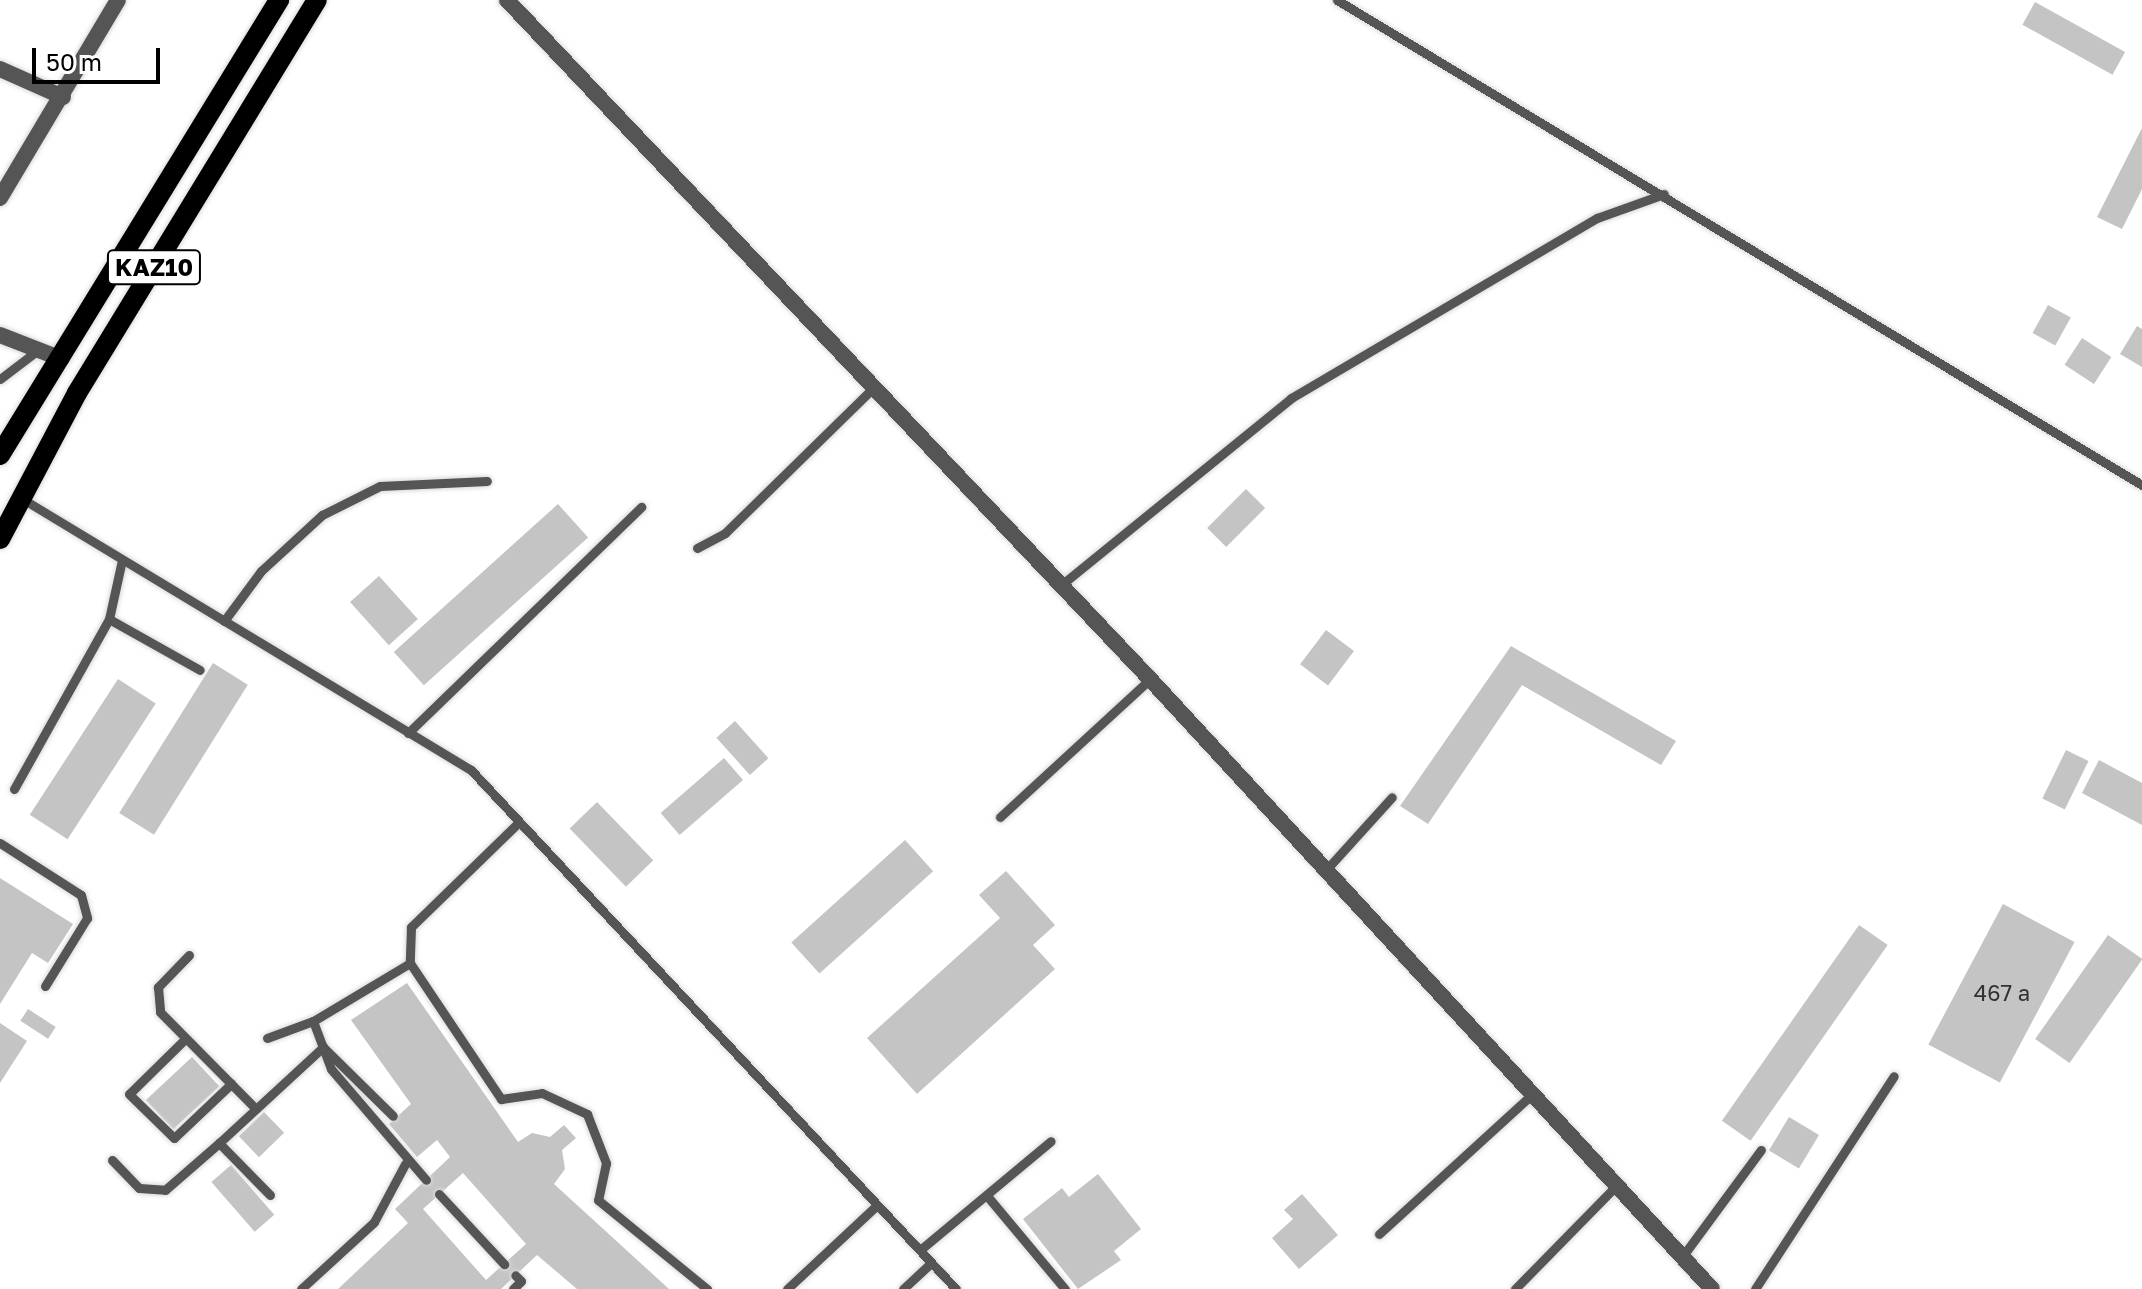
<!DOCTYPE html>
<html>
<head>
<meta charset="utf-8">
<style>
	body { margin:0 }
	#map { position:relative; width:2142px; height:1289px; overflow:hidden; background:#fff; font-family:"Golos Text",sans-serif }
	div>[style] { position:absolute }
	.building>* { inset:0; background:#c4c4c4; transform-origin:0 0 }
	.roads { filter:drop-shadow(0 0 2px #dbdbdb) drop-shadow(0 0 2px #dbdbdb) }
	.service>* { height:9px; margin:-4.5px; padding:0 4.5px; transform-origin:4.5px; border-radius:4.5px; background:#555 }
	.minor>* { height:16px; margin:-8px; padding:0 8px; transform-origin:8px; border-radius:8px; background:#555 }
	.primary>* { height:20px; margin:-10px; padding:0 10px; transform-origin:10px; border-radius:10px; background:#000 }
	span { translate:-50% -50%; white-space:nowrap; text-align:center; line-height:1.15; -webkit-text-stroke:7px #fff; paint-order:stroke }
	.number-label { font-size:22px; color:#313131 }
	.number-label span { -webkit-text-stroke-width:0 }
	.shield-label span { padding:2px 6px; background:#fff; border:2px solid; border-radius:6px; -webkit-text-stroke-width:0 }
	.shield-label { font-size:24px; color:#000; font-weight:700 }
	.scale { position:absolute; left:32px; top:48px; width:128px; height:36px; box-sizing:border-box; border:4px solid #000; border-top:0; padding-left:10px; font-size:24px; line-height:28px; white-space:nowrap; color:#000; -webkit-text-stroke:6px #fff; paint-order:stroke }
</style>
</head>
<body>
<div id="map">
	<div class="building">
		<div style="left:2035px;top:2px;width:103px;height:26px;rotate:29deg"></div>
		<div style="clip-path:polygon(2142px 128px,2142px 189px,2122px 229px,2097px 217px)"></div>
		<div style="left:2048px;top:305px;width:26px;height:32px;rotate:29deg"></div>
		<div style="clip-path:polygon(2137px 326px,2142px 329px,2142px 367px,2120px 354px)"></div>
		<div style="left:2082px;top:338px;width:35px;height:32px;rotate:33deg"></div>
		<div style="left:1246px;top:489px;width:27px;height:55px;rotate:45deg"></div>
		<div style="left:558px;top:504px;width:45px;height:221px;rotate:48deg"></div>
		<div style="left:379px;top:576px;width:58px;height:39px;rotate:48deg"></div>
		<div style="left:1326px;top:630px;width:35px;height:43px;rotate:37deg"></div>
		<div style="clip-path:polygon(1511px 646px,1676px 741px,1661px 765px,1522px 685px,1428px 824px,1400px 806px)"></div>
		<div style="left:213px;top:663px;width:41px;height:177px;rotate:32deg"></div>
		<div style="left:118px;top:679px;width:45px;height:162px;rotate:33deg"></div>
		<div style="left:735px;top:721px;width:50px;height:25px;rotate:48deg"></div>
		<div style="left:2066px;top:750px;width:25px;height:54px;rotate:26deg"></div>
		<div style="left:724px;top:758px;width:29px;height:84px;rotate:49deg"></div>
		<div style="clip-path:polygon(2099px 760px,2142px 783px,2142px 825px,2082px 793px)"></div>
		<div style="left:597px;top:802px;width:81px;height:38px;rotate:46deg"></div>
		<div style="left:905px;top:840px;width:42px;height:153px;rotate:48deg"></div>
		<div style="clip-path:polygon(1006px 871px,1055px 925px,1033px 945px,1055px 969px,917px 1094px,867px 1038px,1000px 918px,979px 895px)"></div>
		<div style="clip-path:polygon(0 878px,73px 924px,48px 963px,32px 953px,0 1004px)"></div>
		<div style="left:2003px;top:904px;width:81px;height:159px;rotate:28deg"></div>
		<div style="left:1859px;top:925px;width:35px;height:239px;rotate:35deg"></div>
		<div style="left:2108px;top:935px;width:42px;height:127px;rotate:35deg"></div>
		<div style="clip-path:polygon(evenodd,407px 983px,518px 1142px,532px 1133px,550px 1137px,564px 1125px,576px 1138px,562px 1150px,565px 1169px,554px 1184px,669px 1289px,577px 1289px,537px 1255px,501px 1289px,338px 1289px,408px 1223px,395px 1209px,450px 1157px,437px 1140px,417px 1157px,389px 1124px,411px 1104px,351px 1020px,407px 983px,463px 1173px,526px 1244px,486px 1280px,423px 1209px,463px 1173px)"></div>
		<div style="left:28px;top:1009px;width:33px;height:14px;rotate:33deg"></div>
		<div style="clip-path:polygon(0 1023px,27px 1041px,0 1083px)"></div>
		<div style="left:192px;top:1057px;width:40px;height:63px;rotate:47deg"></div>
		<div style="left:264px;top:1112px;width:29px;height:35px;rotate:46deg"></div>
		<div style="left:1789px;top:1117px;width:35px;height:39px;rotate:31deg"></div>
		<div style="left:231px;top:1165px;width:66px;height:26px;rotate:49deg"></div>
		<div style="clip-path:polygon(1098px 1174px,1141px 1229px,1114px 1251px,1121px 1260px,1078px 1289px,1023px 1219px,1062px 1188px,1069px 1197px)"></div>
		<div style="clip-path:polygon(1302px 1194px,1338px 1235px,1299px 1269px,1272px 1238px,1293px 1219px,1284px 1210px)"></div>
	</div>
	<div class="roads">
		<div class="service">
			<div style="left:1337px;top:0;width:940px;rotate:31.07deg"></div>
			<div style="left:0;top:379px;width:48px;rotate:-37.3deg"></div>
			<div style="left:21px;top:498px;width:526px;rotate:31.15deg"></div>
			<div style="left:471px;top:770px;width:710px;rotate:46.94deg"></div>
			<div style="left:697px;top:548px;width:32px;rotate:-28deg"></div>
			<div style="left:725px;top:533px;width:209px;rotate:-44.4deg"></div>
			<div style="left:1060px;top:586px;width:298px;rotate:-39.1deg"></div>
			<div style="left:1291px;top:398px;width:355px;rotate:-30.5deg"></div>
			<div style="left:1597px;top:218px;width:71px;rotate:-19.7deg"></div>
			<div style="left:109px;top:619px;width:104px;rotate:29.3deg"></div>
			<div style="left:224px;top:621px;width:62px;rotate:-53.5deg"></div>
			<div style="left:261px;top:571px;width:83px;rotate:-42.6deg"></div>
			<div style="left:322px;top:515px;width:65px;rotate:-26.6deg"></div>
			<div style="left:380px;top:486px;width:107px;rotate:-2.7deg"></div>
			<div style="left:408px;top:733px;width:325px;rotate:-44.1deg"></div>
			<div style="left:14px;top:789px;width:195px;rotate:-60.8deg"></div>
			<div style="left:109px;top:619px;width:60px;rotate:-77.6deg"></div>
			<div style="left:1000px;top:817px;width:204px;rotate:-42.6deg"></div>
			<div style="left:519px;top:822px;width:151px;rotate:135.8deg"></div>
			<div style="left:411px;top:927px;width:36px;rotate:92deg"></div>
			<div style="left:410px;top:963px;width:164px;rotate:56.2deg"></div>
			<div style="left:501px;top:1099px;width:41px;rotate:-8.3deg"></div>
			<div style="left:542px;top:1093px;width:50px;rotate:25deg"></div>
			<div style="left:587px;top:1114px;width:53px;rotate:68.8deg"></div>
			<div style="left:606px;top:1163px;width:38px;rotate:102deg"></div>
			<div style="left:598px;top:1200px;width:141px;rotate:39.2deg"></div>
			<div style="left:0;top:843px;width:96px;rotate:32.7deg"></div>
			<div style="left:81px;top:895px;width:24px;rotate:75deg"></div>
			<div style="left:87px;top:918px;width:80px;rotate:121.7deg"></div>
			<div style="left:1326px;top:870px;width:98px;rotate:-47.9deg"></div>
			<div style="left:189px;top:955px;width:45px;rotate:134.1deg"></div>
			<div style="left:158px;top:987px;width:25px;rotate:85deg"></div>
			<div style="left:160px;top:1012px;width:136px;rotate:45.3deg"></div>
			<div style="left:410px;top:963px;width:113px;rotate:149.1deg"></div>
			<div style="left:313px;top:1021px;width:51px;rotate:69.4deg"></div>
			<div style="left:331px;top:1069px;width:146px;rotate:49.4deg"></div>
			<div style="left:267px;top:1038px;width:49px;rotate:-20.3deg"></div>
			<div style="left:185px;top:1039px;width:78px;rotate:135.5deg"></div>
			<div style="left:129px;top:1094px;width:63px;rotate:44.4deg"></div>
			<div style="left:174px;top:1138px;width:79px;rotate:-43.5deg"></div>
			<div style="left:112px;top:1160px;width:39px;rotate:46deg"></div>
			<div style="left:139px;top:1188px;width:26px;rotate:4deg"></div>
			<div style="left:165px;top:1190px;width:72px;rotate:-41deg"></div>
			<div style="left:439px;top:1194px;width:96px;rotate:47.1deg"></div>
			<div style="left:270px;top:1195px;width:73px;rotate:-134.4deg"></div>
			<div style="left:219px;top:1143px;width:142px;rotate:-42.7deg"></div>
			<div style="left:323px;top:1047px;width:98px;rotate:44.6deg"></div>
			<div style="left:988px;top:1197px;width:120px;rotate:50.1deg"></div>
			<div style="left:1379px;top:1234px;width:206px;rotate:-42.4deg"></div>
			<div style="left:920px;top:1250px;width:170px;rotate:-39.8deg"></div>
			<div style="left:1682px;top:1257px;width:133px;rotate:-53.6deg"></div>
			<div style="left:301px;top:1289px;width:99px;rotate:-42.5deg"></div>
			<div style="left:374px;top:1222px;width:66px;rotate:-61.9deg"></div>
			<div style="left:513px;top:1289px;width:11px;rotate:-45deg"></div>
			<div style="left:521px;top:1281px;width:8px;rotate:-135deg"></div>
			<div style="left:787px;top:1289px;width:123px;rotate:-43deg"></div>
			<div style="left:903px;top:1289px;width:38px;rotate:-43deg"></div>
			<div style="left:1515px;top:1289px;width:143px;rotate:-45.6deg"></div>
			<div style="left:1755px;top:1289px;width:254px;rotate:-56.9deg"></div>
		</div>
		<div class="minor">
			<div style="left:507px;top:0;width:935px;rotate:46.56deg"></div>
			<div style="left:1150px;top:679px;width:829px;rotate:47.35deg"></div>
			<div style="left:0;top:69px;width:69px;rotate:24deg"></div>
			<div style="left:0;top:198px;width:230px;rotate:-59.2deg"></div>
			<div style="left:0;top:335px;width:66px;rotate:21.2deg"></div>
		</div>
		<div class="primary">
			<div style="left:0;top:455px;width:534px;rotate:-58.48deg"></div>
			<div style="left:0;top:539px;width:165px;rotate:-62.2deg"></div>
			<div style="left:77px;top:393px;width:460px;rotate:-58.6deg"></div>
		</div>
	</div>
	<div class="number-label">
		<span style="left:2002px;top:993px">467 а</span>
	</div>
	<div class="shield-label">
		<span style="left:154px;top:267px">KAZ10</span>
	</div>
	<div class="scale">50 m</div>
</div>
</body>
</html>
